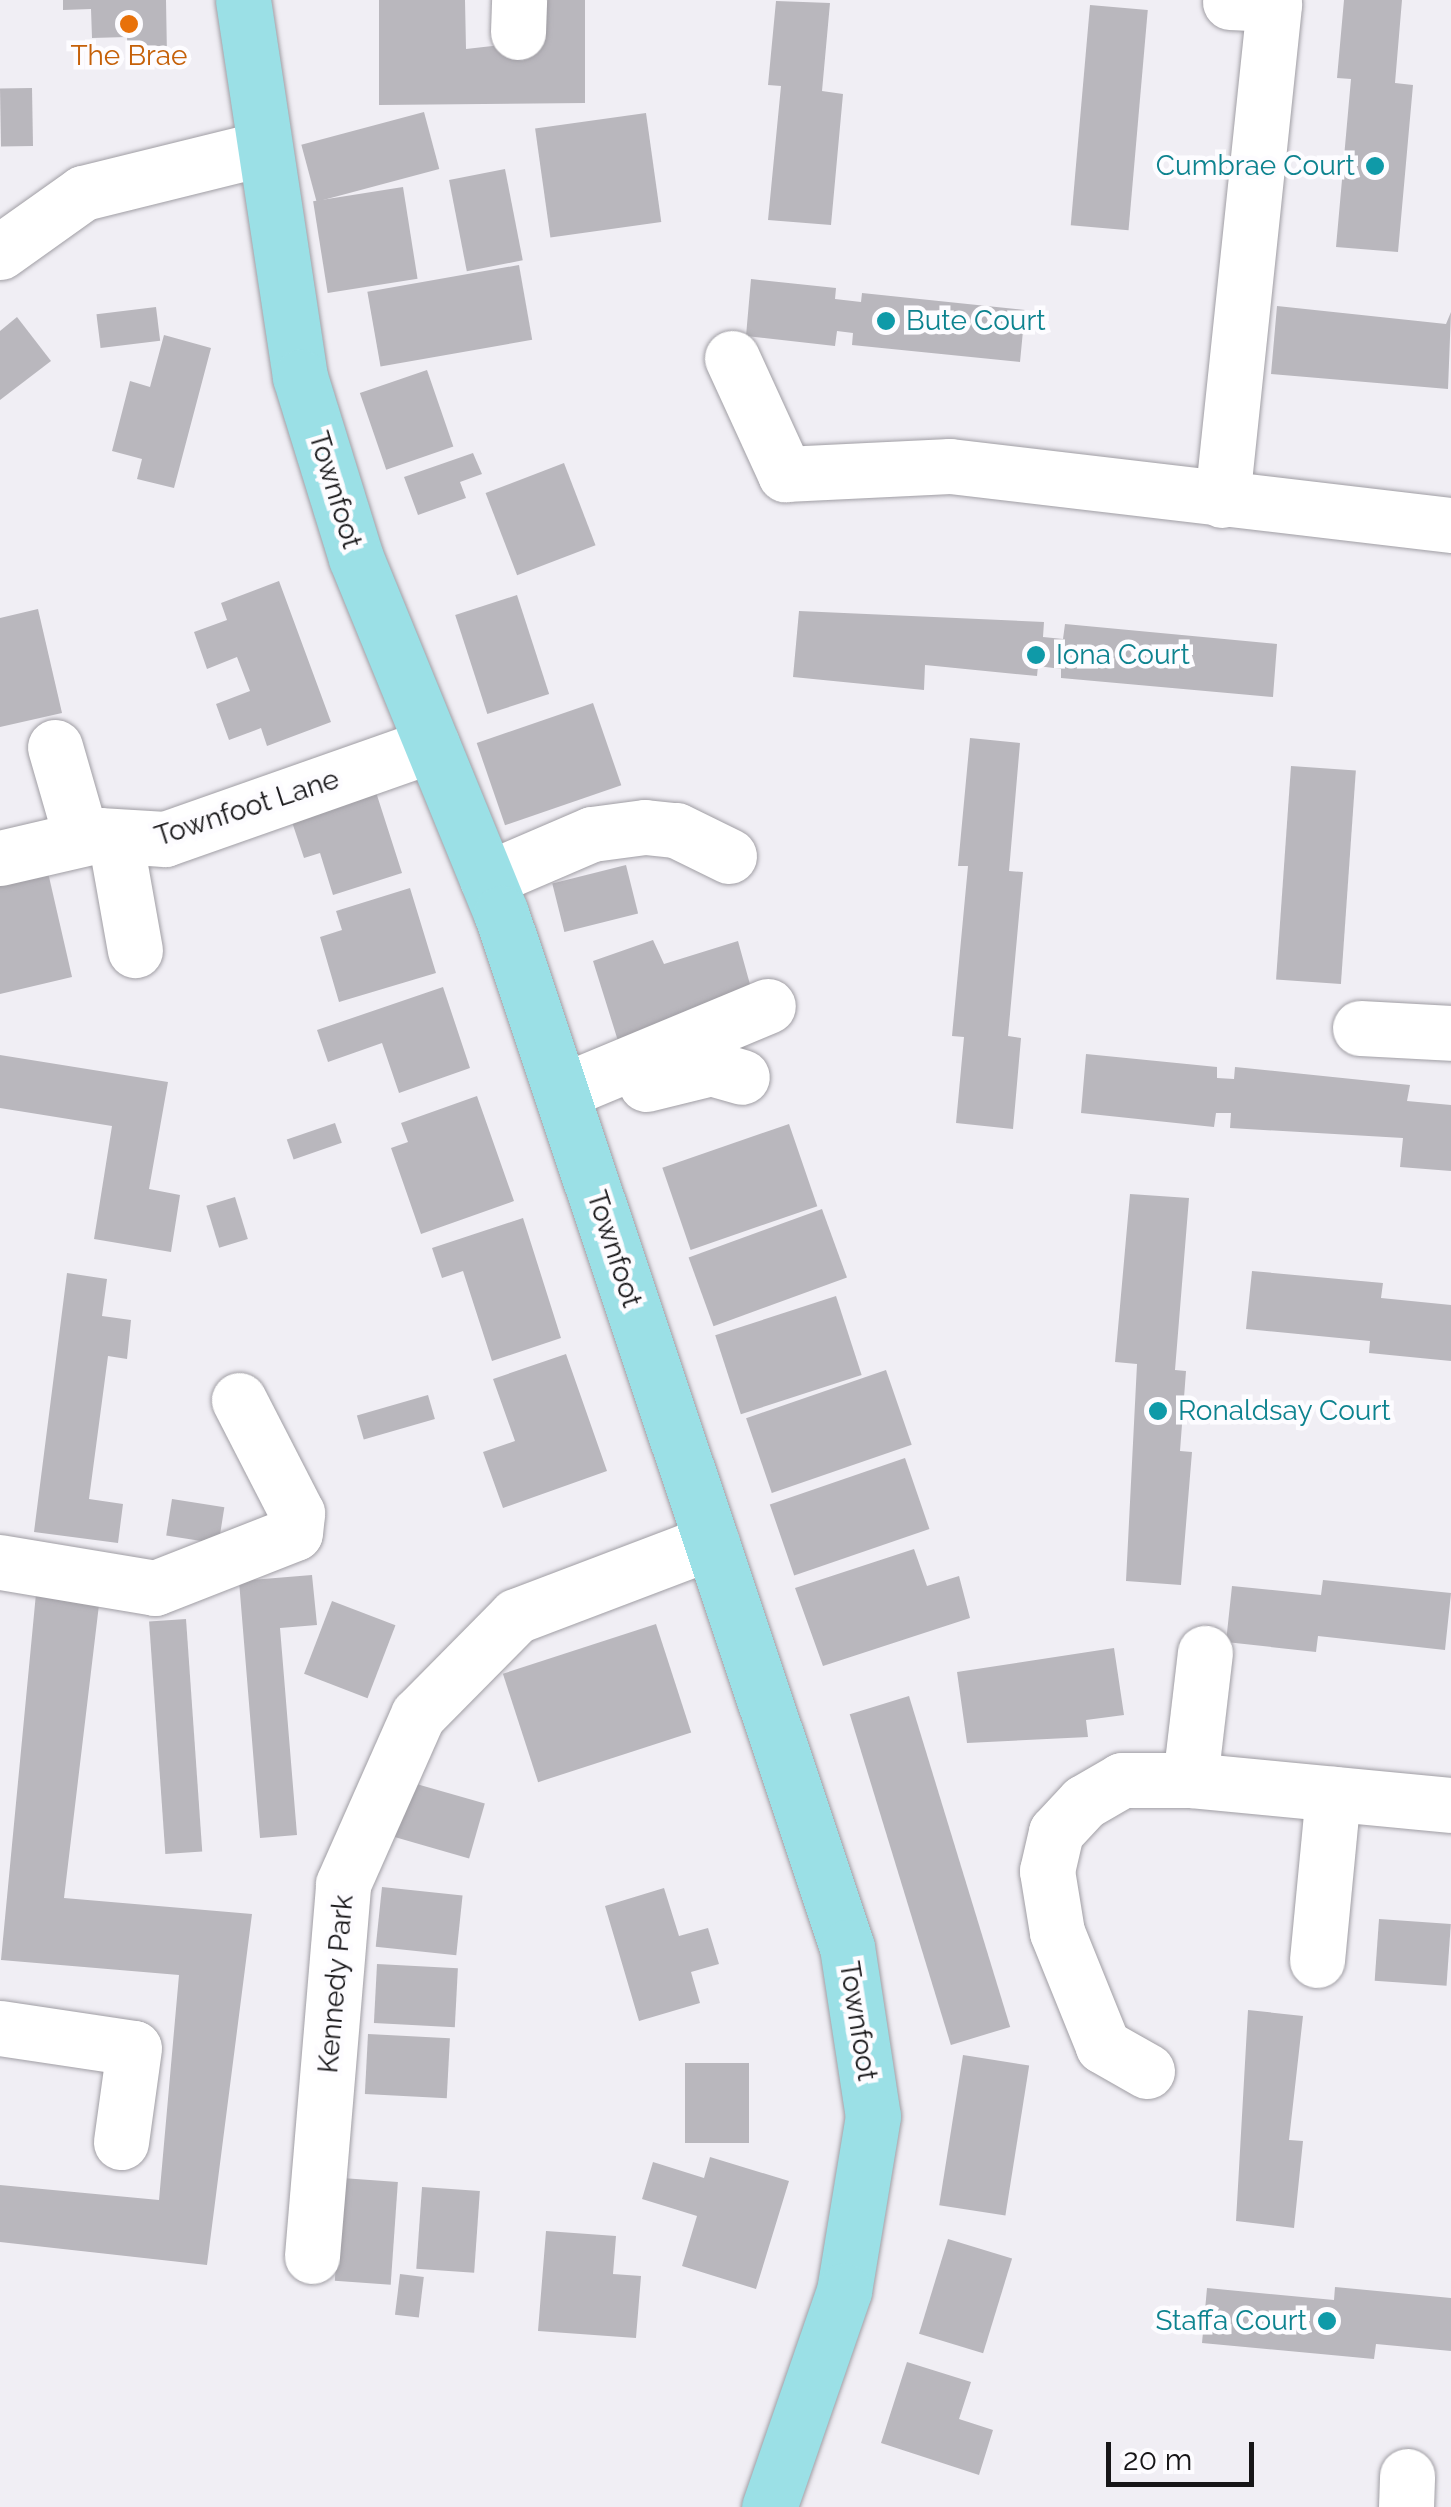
<!DOCTYPE html>
<html>
<head>
<meta charset="utf-8">
<style>
	body { margin:0 }
	#map { position:relative; width:1451px; height:2507px; overflow:hidden; background:#f0eef4; font-family:Raleway,sans-serif }
	div>[style] { position:absolute }
	.building>* { inset:0; background:#b9b7bd; transform-origin:0 0 }
	.roads { filter:drop-shadow(0 0 2px #a09ea4) drop-shadow(0 0 2px #a09ea4) }
	.minor>* { height:55px; margin:-27.5px; padding:0 27.5px; transform-origin:27.5px; border-radius:27.5px; background:#fff }
	.major>* { height:55px; margin:-27.5px; padding:0 27.5px; transform-origin:27.5px; border-radius:27.5px; background:#9be0e6 }
	.dots>* { width:28px; height:28px; translate:-50% -50%; box-sizing:border-box; border:5px solid #fdfcff; border-radius:50% }
	span { translate:-50% -50%; white-space:nowrap; text-align:center; line-height:1.15; -webkit-text-stroke:9px #fdfcff; paint-order:stroke }
	.food-label { font-size:28px; color:#c56008 }
	.culture-label { font-size:28px; color:#0d838f }
	.right { translate:-100% -50%; text-align:right }
	.left { translate:0 -50%; text-align:left }
	.street-label { font-size:28px; color:#161517 }
	.scale { position:absolute; left:1106px; top:2442px; width:148px; height:45px; box-sizing:border-box; border:5px solid #161517; border-top:0; padding-left:12px; font-size:30px; line-height:35px; white-space:nowrap; color:#161517; -webkit-text-stroke:8px #fdfcff; paint-order:stroke }
</style>
</head>
<body>
<div id="map">
	<div class="building">
		<div style="clip-path:polygon(63px 0,166px 0,167px 56px,128px 58px,127px 37px,92px 38px,91px 9px,63px 10px)"></div>
		<div style="clip-path:polygon(379px 0,465px 0,466px 49px,529px 42px,529px 0,585px 0,585px 103px,379px 105px)"></div>
		<div style="clip-path:polygon(1344px 0,1402px 0,1395px 83px,1413px 85px,1398px 252px,1336px 247px,1351px 79px,1337px 78px)"></div>
		<div style="clip-path:polygon(776px 1px,830px 3px,822px 91px,843px 94px,831px 225px,768px 220px,781px 86px,768px 85px)"></div>
		<div style="left:1090px;top:5px;width:58px;height:221px;rotate:5deg"></div>
		<div style="left:32px;top:88px;width:58px;height:32px;rotate:89deg"></div>
		<div style="left:424px;top:112px;width:59px;height:127px;rotate:75deg"></div>
		<div style="left:646px;top:113px;width:110px;height:112px;rotate:82deg"></div>
		<div style="left:505px;top:169px;width:93px;height:57px;rotate:79deg"></div>
		<div style="left:403px;top:187px;width:93px;height:91px;rotate:81deg"></div>
		<div style="left:519px;top:265px;width:76px;height:154px;rotate:80deg"></div>
		<div style="clip-path:polygon(751px 279px,836px 288px,835px 299px,861px 302px,862px 293px,1025px 310px,1020px 362px,852px 345px,853px 333px,837px 331px,835px 346px,746px 336px)"></div>
		<div style="clip-path:polygon(1277px 306px,1446px 324px,1451px 312px,1448px 389px,1271px 374px)"></div>
		<div style="left:156px;top:307px;width:34px;height:60px;rotate:83deg"></div>
		<div style="clip-path:polygon(17px 317px,51px 361px,0 400px,0 331px)"></div>
		<div style="clip-path:polygon(164px 335px,211px 348px,174px 488px,137px 479px,142px 459px,112px 451px,130px 381px,150px 387px)"></div>
		<div style="left:427px;top:370px;width:81px;height:71px;rotate:71deg"></div>
		<div style="clip-path:polygon(473px 453px,482px 474px,460px 482px,466px 498px,418px 515px,404px 477px)"></div>
		<div style="left:564px;top:463px;width:88px;height:84px;rotate:69deg"></div>
		<div style="clip-path:polygon(279px 581px,331px 722px,267px 746px,261px 728px,229px 740px,216px 704px,250px 691px,237px 657px,207px 669px,194px 632px,227px 620px,221px 603px)"></div>
		<div style="left:517px;top:595px;width:104px;height:65px;rotate:72deg"></div>
		<div style="clip-path:polygon(38px 609px,62px 713px,0 727px,0 618px)"></div>
		<div style="clip-path:polygon(799px 611px,1044px 622px,1043px 637px,1063px 639px,1065px 624px,1277px 644px,1273px 697px,1061px 678px,1061px 669px,1038px 666px,1037px 676px,925px 665px,924px 690px,793px 677px)"></div>
		<div style="left:593px;top:703px;width:87px;height:123px;rotate:71deg"></div>
		<div style="clip-path:polygon(970px 738px,1020px 743px,1009px 871px,1023px 872px,1008px 1036px,1021px 1038px,1013px 1129px,956px 1123px,964px 1037px,952px 1036px,968px 866px,958px 866px)"></div>
		<div style="left:1291px;top:766px;width:65px;height:214px;rotate:4deg"></div>
		<div style="clip-path:polygon(375px 789px,402px 873px,333px 895px,320px 853px,304px 858px,290px 816px)"></div>
		<div style="left:626px;top:865px;width:50px;height:76px;rotate:76deg"></div>
		<div style="clip-path:polygon(47px 868px,72px 977px,0 994px,0 879px)"></div>
		<div style="clip-path:polygon(410px 888px,436px 973px,339px 1002px,320px 937px,342px 930px,336px 911px)"></div>
		<div style="clip-path:polygon(653px 940px,664px 964px,738px 941px,751px 988px,618px 1041px,593px 961px)"></div>
		<div style="clip-path:polygon(443px 987px,470px 1068px,399px 1093px,382px 1043px,328px 1062px,317px 1030px)"></div>
		<div style="clip-path:polygon(1086px 1054px,1217px 1067px,1217px 1078px,1234px 1079px,1235px 1067px,1410px 1085px,1407px 1101px,1451px 1105px,1451px 1171px,1400px 1167px,1403px 1138px,1230px 1128px,1231px 1113px,1216px 1113px,1214px 1127px,1081px 1113px)"></div>
		<div style="clip-path:polygon(0 1055px,168px 1082px,149px 1189px,180px 1195px,171px 1252px,94px 1239px,112px 1126px,0 1108px)"></div>
		<div style="clip-path:polygon(477px 1096px,514px 1201px,421px 1234px,391px 1148px,408px 1142px,401px 1123px)"></div>
		<div style="left:335px;top:1123px;width:21px;height:51px;rotate:71deg"></div>
		<div style="left:789px;top:1124px;width:87px;height:134px;rotate:71deg"></div>
		<div style="clip-path:polygon(1130px 1194px,1189px 1198px,1175px 1370px,1186px 1371px,1180px 1451px,1192px 1452px,1181px 1585px,1126px 1581px,1137px 1364px,1115px 1362px)"></div>
		<div style="left:235px;top:1197px;width:44px;height:30px;rotate:73deg"></div>
		<div style="left:822px;top:1209px;width:73px;height:142px;rotate:70deg"></div>
		<div style="clip-path:polygon(523px 1218px,561px 1338px,492px 1361px,463px 1271px,442px 1278px,432px 1248px)"></div>
		<div style="clip-path:polygon(1252px 1271px,1383px 1283px,1381px 1298px,1451px 1305px,1451px 1361px,1369px 1353px,1370px 1341px,1246px 1329px)"></div>
		<div style="clip-path:polygon(67px 1273px,107px 1279px,102px 1316px,131px 1320px,127px 1359px,108px 1356px,89px 1499px,123px 1504px,118px 1543px,34px 1532px)"></div>
		<div style="left:836px;top:1296px;width:83px;height:127px;rotate:72deg"></div>
		<div style="clip-path:polygon(566px 1354px,607px 1471px,503px 1508px,483px 1452px,515px 1441px,493px 1379px)"></div>
		<div style="left:886px;top:1370px;width:79px;height:148px;rotate:71deg"></div>
		<div style="left:428px;top:1395px;width:25px;height:74px;rotate:74deg"></div>
		<div style="left:905px;top:1458px;width:75px;height:143px;rotate:71deg"></div>
		<div style="left:172px;top:1499px;width:53px;height:37px;rotate:9deg"></div>
		<div style="clip-path:polygon(914px 1549px,927px 1586px,959px 1576px,970px 1618px,823px 1666px,795px 1588px)"></div>
		<div style="clip-path:polygon(312px 1575px,317px 1625px,280px 1628px,297px 1835px,260px 1838px,239px 1581px)"></div>
		<div style="clip-path:polygon(1323px 1580px,1451px 1593px,1445px 1650px,1318px 1636px,1316px 1652px,1226px 1642px,1232px 1586px,1321px 1595px)"></div>
		<div style="clip-path:polygon(37px 1583px,101px 1588px,64px 1898px,252px 1914px,207px 2265px,0 2242px,0 2185px,159px 2200px,179px 1975px,1px 1960px)"></div>
		<div style="left:332px;top:1601px;width:68px;height:78px;rotate:21deg"></div>
		<div style="left:186px;top:1619px;width:233px;height:37px;rotate:86deg"></div>
		<div style="left:656px;top:1624px;width:114px;height:161px;rotate:72deg"></div>
		<div style="clip-path:polygon(1114px 1648px,1124px 1715px,1086px 1720px,1088px 1737px,967px 1743px,957px 1672px)"></div>
		<div style="left:909px;top:1696px;width:346px;height:62px;rotate:73deg"></div>
		<div style="left:406px;top:1781px;width:82px;height:57px;rotate:16deg"></div>
		<div style="left:382px;top:1887px;width:81px;height:60px;rotate:6deg"></div>
		<div style="clip-path:polygon(664px 1888px,679px 1936px,708px 1928px,719px 1964px,691px 1972px,700px 2003px,639px 2021px,605px 1906px)"></div>
		<div style="left:1379px;top:1919px;width:72px;height:62px;rotate:4deg"></div>
		<div style="left:377px;top:1964px;width:81px;height:59px;rotate:3deg"></div>
		<div style="clip-path:polygon(1248px 2010px,1303px 2016px,1289px 2140px,1303px 2141px,1294px 2228px,1236px 2221px)"></div>
		<div style="left:368px;top:2034px;width:82px;height:60px;rotate:3deg"></div>
		<div style="left:963px;top:2055px;width:67px;height:152px;rotate:9deg"></div>
		<div style="left:685px;top:2063px;width:64px;height:80px"></div>
		<div style="clip-path:polygon(710px 2157px,789px 2181px,756px 2289px,682px 2266px,697px 2216px,642px 2199px,653px 2162px,704px 2178px)"></div>
		<div style="left:342px;top:2178px;width:56px;height:103px;rotate:4deg"></div>
		<div style="left:422px;top:2187px;width:58px;height:82px;rotate:4deg"></div>
		<div style="clip-path:polygon(546px 2231px,616px 2236px,613px 2274px,641px 2276px,636px 2338px,538px 2331px)"></div>
		<div style="left:948px;top:2239px;width:67px;height:99px;rotate:17deg"></div>
		<div style="left:400px;top:2274px;width:24px;height:41px;rotate:7deg"></div>
		<div style="clip-path:polygon(1335px 2287px,1451px 2298px,1451px 2351px,1376px 2344px,1374px 2359px,1202px 2343px,1207px 2288px,1334px 2300px)"></div>
		<div style="clip-path:polygon(907px 2362px,971px 2382px,959px 2419px,993px 2430px,979px 2475px,881px 2443px)"></div>
	</div>
	<div class="roads">
		<div class="minor">
			<div style="left:518px;top:32px;width:32px;rotate:-88deg"></div>
			<div style="left:0;top:252px;width:102px;rotate:-35.4deg"></div>
			<div style="left:83px;top:193px;width:187px;rotate:-13.9deg"></div>
			<div style="left:732px;top:358px;width:128px;rotate:65.4deg"></div>
			<div style="left:785px;top:474px;width:165px;rotate:-2.8deg"></div>
			<div style="left:950px;top:466px;width:504px;rotate:6.72deg"></div>
			<div style="left:1222px;top:500px;width:499px;rotate:-84deg"></div>
			<div style="left:1274px;top:4px;width:44px;rotate:-177.4deg"></div>
			<div style="left:55px;top:747px;width:94px;rotate:73.9deg"></div>
			<div style="left:115px;top:838px;width:114px;rotate:79.9deg"></div>
			<div style="left:0;top:858px;width:102px;rotate:-13.1deg"></div>
			<div style="left:99px;top:835px;width:66px;rotate:3.5deg"></div>
			<div style="left:165px;top:839px;width:283px;rotate:-19.4deg"></div>
			<div style="left:487px;top:879px;width:114px;rotate:-23.2deg"></div>
			<div style="left:592px;top:834px;width:53px;rotate:-7.5deg"></div>
			<div style="left:645px;top:827px;width:31px;rotate:6deg"></div>
			<div style="left:676px;top:830px;width:59px;rotate:26.1deg"></div>
			<div style="left:1360px;top:1028px;width:91px;rotate:3.1deg"></div>
			<div style="left:646px;top:1084px;width:67px;rotate:-13.8deg"></div>
			<div style="left:711px;top:1068px;width:32px;rotate:16deg"></div>
			<div style="left:561px;top:1092px;width:224px;rotate:-22.6deg"></div>
			<div style="left:0;top:1562px;width:157px;rotate:9.5deg"></div>
			<div style="left:155px;top:1588px;width:150px;rotate:-21.4deg"></div>
			<div style="left:295px;top:1533px;width:20px;rotate:-84deg"></div>
			<div style="left:297px;top:1513px;width:127px;rotate:-117.2deg"></div>
			<div style="left:1190px;top:1780px;width:128px;rotate:-83.3deg"></div>
			<div style="left:1317px;top:1960px;width:167px;rotate:-84.5deg"></div>
			<div style="left:0;top:2028px;width:135px;rotate:8.5deg"></div>
			<div style="left:134px;top:2048px;width:95px;rotate:97.9deg"></div>
			<div style="left:1147px;top:2071px;width:51px;rotate:-150.4deg"></div>
			<div style="left:1103px;top:2046px;width:123px;rotate:-112deg"></div>
			<div style="left:1057px;top:1932px;width:62px;rotate:-99.3deg"></div>
			<div style="left:1047px;top:1871px;width:40px;rotate:-77deg"></div>
			<div style="left:1056px;top:1832px;width:41px;rotate:-47deg"></div>
			<div style="left:1084px;top:1802px;width:44px;rotate:-30.1deg"></div>
			<div style="left:1122px;top:1780px;width:68px"></div>
			<div style="left:1190px;top:1780px;width:262px;rotate:5.5deg"></div>
			<div style="left:312px;top:2256px;width:373px;rotate:-85.2deg"></div>
			<div style="left:343px;top:1884px;width:185px;rotate:-66.1deg"></div>
			<div style="left:418px;top:1715px;width:139px;rotate:-45.3deg"></div>
			<div style="left:516px;top:1616px;width:209px;rotate:-20.8deg"></div>
			<div style="left:1406px;top:2507px;width:31px;rotate:-88deg"></div>
		</div>
		<div class="major">
			<div style="left:243px;top:0;width:381px;rotate:81.4deg"></div>
			<div style="left:300px;top:377px;width:189px;rotate:72.8deg"></div>
			<div style="left:356px;top:558px;width:383px;rotate:67.8deg"></div>
			<div style="left:501px;top:913px;width:1090px;rotate:71.5deg"></div>
			<div style="left:847px;top:1947px;width:171px;rotate:81.3deg"></div>
			<div style="left:873px;top:2116px;width:177px;rotate:99.4deg"></div>
			<div style="left:844px;top:2291px;width:229px;rotate:109.1deg"></div>
		</div>
	</div>
	<div class="dots">
		<div style="left:129px;top:24px;background:#e8710a"></div>
		<div style="left:1375px;top:166px;background:#0f9aa8"></div>
		<div style="left:886px;top:321px;background:#0f9aa8"></div>
		<div style="left:1036px;top:655px;background:#0f9aa8"></div>
		<div style="left:1158px;top:1411px;background:#0f9aa8"></div>
		<div style="left:1327px;top:2321px;background:#0f9aa8"></div>
	</div>
	<div class="food-label">
		<span style="left:129px;top:56px">The Brae</span>
	</div>
	<div class="culture-label">
		<span class="right" style="left:1355px;top:166px">Cumbrae Court</span>
		<span class="left" style="left:906px;top:321px">Bute Court</span>
		<span class="left" style="left:1056px;top:655px">Iona Court</span>
		<span class="left" style="left:1178px;top:1411px">Ronaldsay Court</span>
		<span class="right" style="left:1307px;top:2321px">Staffa Court</span>
	</div>
	<div class="street-label">
		<span style="left:335px;top:490px;rotate:73deg">Townfoot</span>
		<span style="left:247px;top:808px;rotate:-18deg">Townfoot Lane</span>
		<span style="left:614px;top:1249px;rotate:72deg">Townfoot</span>
		<span style="left:336px;top:1984px;rotate:-85deg">Kennedy Park</span>
		<span style="left:858px;top:2021px;rotate:81deg">Townfoot</span>
	</div>
	<div class="scale">20 m</div>
</div>
</body>
</html>
